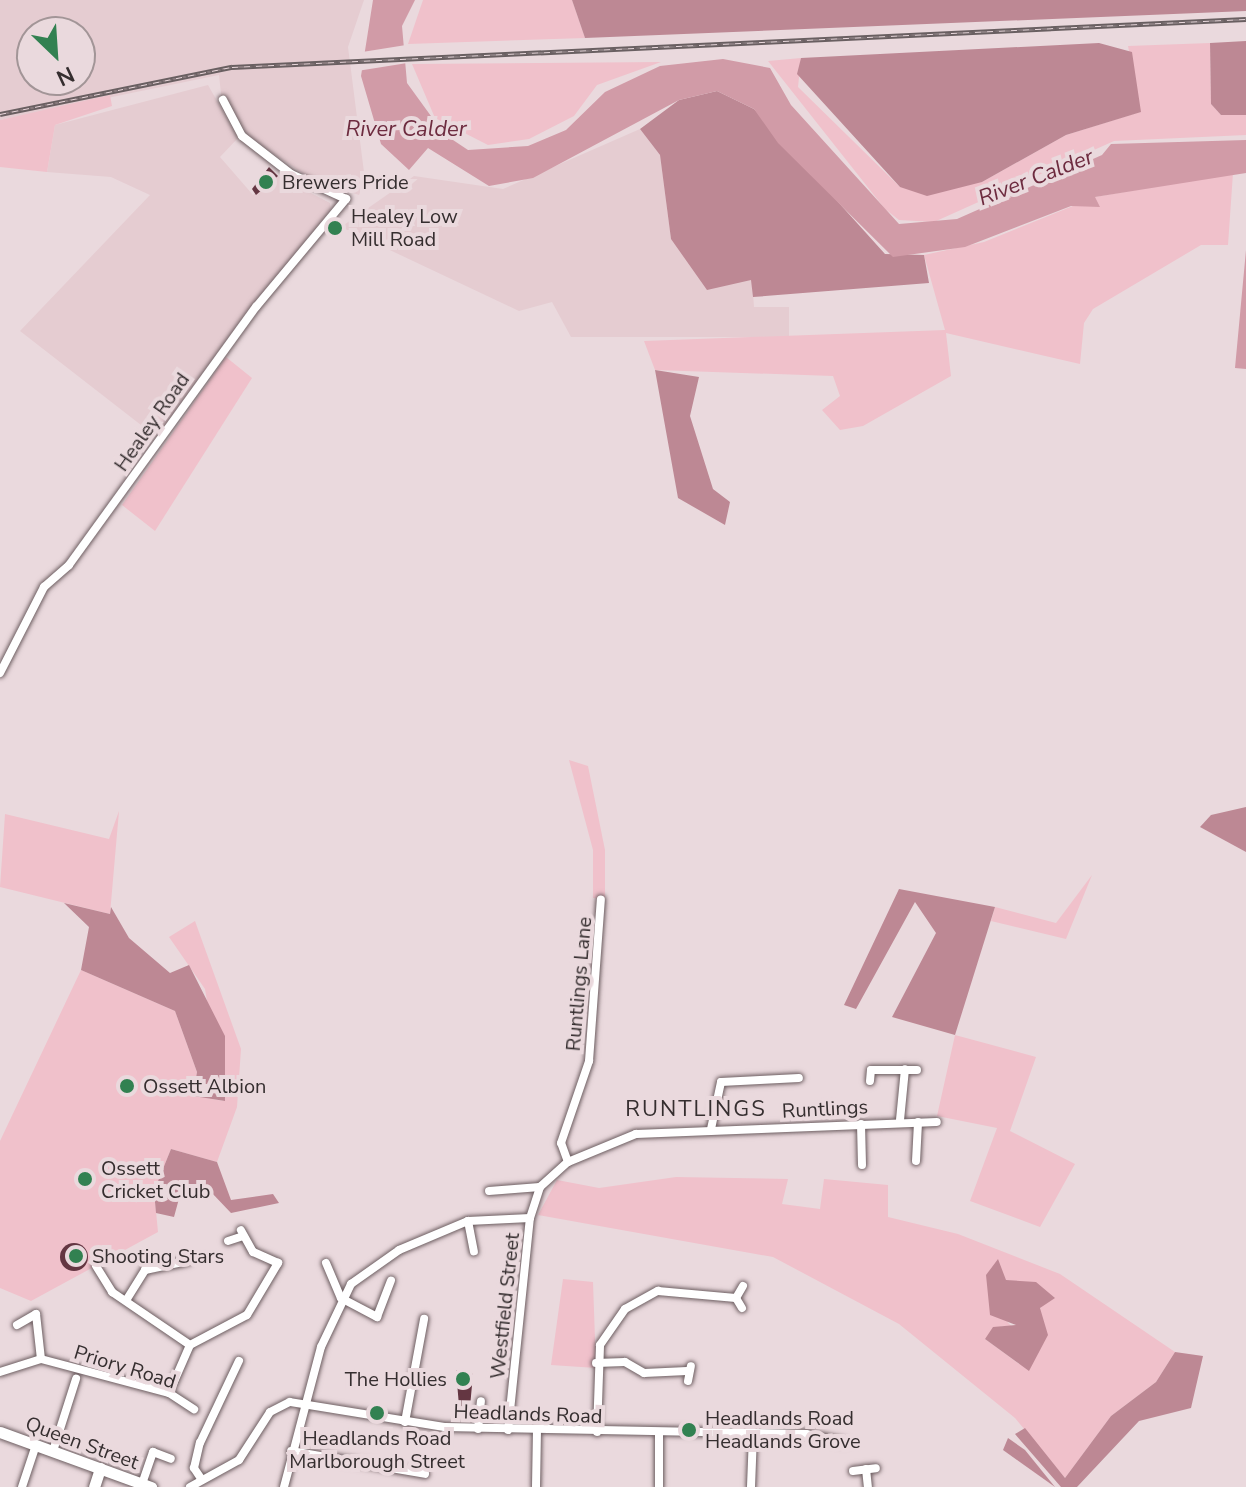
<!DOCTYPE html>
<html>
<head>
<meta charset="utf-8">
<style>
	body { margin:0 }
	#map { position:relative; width:1246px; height:1487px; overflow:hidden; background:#ead9dd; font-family:"Nunito Sans",sans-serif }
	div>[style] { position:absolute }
	.built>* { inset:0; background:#e5ccd1 }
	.green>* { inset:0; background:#f0c1cb }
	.forest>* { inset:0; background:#bd8894 }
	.water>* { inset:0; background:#d19ba7 }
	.pier>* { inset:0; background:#ead9dd; transform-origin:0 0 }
	.building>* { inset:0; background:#643642 }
	.round { border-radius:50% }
	.roads { filter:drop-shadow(0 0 2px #6d5e61) drop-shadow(0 0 2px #6d5e61) }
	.street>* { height:8px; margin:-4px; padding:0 4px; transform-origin:4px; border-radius:4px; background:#fff }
	.secondary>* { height:11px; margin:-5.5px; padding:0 5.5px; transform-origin:5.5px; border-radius:5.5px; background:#fff }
	.rail>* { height:5px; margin-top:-2.5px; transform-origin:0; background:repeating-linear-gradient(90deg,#ead9dd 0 6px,#695f61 0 12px); box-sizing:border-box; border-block:2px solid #695f61 }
	.dots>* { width:22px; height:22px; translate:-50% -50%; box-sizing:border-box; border:4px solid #ead9dd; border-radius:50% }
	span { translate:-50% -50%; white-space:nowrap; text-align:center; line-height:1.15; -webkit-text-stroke:8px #ead9dd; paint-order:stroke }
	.poi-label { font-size:20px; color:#352e2f }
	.left { translate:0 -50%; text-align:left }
	.right { translate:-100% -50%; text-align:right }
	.street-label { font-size:20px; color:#352e2f }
	.water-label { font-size:22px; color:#6d2b3f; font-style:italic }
	.neighbourhood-label { font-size:22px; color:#352e2f; letter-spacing:2px }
	.north { position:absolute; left:16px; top:16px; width:80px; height:80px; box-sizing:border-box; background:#ead9dd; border:2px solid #a29597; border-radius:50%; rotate:155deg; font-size:22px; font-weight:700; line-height:32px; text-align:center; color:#352e2f }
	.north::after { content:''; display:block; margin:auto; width:28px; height:36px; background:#328151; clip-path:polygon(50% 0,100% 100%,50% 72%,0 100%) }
</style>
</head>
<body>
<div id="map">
	<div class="built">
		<div style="clip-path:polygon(evenodd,0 0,364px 0,348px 47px,365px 180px,359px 195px,313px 180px,247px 136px,222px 103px,219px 75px,0 120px,0 0,32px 32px,80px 32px,80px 80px,32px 80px,32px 32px)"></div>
		<div style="clip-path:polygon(208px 85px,238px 138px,220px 157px,253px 195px,278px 176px,330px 203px,331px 214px,159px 439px,20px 331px,150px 195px,111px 177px,47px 172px,55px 125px)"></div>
		<div style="clip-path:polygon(640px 129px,660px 155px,671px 239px,752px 280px,754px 307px,789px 307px,789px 337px,571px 337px,552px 302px,519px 311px,341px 227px,414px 176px,503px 189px)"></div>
	</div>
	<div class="green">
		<div style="clip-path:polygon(423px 0,572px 0,585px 38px,408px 44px)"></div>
		<div style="clip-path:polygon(1210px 43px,1211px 104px,1221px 115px,1246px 115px,1246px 135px,1114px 141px,934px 222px,899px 220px,885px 209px,768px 61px,801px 58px,798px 87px,900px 187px,982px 182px,1066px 135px,1140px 112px,1128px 46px)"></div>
		<div style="clip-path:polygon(661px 62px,597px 85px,574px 116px,529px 139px,488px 145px,435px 118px,412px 64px)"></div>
		<div style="clip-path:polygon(110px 95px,112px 106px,55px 125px,47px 172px,0 167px,0 120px)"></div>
		<div style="clip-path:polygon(1233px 173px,1228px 245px,1201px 245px,1093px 309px,1084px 323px,1080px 364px,946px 333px,951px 376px,863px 426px,840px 430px,822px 410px,840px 396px,833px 376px,655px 370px,644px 341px,945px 330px,924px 255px,984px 242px,1095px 197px)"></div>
		<div style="clip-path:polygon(226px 357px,252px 378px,155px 531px,122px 505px)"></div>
		<div style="clip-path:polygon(569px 760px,588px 766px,605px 850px,605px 899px,593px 898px,593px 850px)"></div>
		<div style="clip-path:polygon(119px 811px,110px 914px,0 887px,5px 814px,109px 839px)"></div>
		<div style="clip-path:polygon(1092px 875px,1066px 939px,991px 921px,995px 907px,1056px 923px)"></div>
		<div style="clip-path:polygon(195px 921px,241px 1049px,237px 1107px,217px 1162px,171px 1149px,154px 1191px,158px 1232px,31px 1301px,0 1288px,0 1141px,81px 970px,175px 1011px,197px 1072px,193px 1096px,224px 1101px,205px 989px,169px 937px)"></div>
		<div style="clip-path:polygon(955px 1035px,1036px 1057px,1010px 1131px,1075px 1164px,1040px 1227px,970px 1201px,997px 1128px,937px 1116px)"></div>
		<div style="clip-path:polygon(evenodd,676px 1177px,788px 1179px,782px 1204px,820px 1209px,824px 1179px,888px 1185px,888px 1217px,958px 1234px,1060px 1274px,1175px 1352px,1156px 1382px,1111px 1416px,1065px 1478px,1015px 1418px,899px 1324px,773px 1257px,538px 1215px,557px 1180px,599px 1188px,676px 1177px,1006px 1280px,1054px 1297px,1042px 1304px,1019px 1364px,985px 1339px,1002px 1326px,1015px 1330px,989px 1302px,991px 1286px,1006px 1280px)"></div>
		<div style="clip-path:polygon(563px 1279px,593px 1282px,596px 1368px,551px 1365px)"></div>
	</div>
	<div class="forest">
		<div style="clip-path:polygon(572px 0,1246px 0,1246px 11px,585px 38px)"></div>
		<div style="clip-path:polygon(1246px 41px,1246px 115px,1221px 115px,1211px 104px,1210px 43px)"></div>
		<div style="clip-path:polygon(1099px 43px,1132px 52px,1141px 112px,1066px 135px,982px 182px,927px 196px,900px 187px,797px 74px,801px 58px)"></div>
		<div style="clip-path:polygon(717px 91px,754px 109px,885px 254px,924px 255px,929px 283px,753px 297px,751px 280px,707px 290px,671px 239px,660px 155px,640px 129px,679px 100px)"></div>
		<div style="clip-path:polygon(655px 370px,699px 377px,690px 416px,713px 489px,730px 502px,725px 525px,678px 498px)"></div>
		<div style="clip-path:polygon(1246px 807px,1246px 852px,1200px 827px,1211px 815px)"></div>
		<div style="clip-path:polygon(899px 889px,995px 907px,955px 1035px,892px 1017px,936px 933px,915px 902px,856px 1009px,844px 1005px)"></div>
		<div style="clip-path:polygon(64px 903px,110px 914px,111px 907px,129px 938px,170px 973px,189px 965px,225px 1036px,225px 1101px,193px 1096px,197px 1072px,175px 1011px,81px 970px,89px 927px)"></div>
		<div style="clip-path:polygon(171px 1149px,217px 1162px,231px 1200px,273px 1194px,279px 1203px,231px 1213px,211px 1192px,183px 1184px,174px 1217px,156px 1213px,154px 1191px)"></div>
		<div style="clip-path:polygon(998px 1259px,1006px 1280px,1036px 1282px,1055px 1298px,1040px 1308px,1048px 1335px,1029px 1371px,985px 1339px,993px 1327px,1016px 1325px,990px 1315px,986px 1275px)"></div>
		<div style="clip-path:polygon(1175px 1352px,1203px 1356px,1191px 1408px,1139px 1421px,1077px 1487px,1061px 1487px,1015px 1434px,1025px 1428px,1065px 1478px,1111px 1416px,1156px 1382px)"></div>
		<div style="clip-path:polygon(1008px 1438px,1025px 1450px,1055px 1487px,1003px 1450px)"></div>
	</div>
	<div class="water">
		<div style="clip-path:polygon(373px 0,415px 0,402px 26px,407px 83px,444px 134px,468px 150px,528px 146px,566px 130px,605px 92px,660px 66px,723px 59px,770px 68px,791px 105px,899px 224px,957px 219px,1102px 155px,1111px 144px,1246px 140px,1246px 173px,1095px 197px,1100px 207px,1071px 206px,965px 247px,893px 257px,778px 143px,754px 109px,717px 91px,679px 100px,533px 178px,489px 186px,428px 148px,409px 170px,381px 144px,361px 76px)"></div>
		<div style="clip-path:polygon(1246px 250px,1246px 369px,1235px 368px)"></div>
	</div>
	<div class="pier">
		<div style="left:406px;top:45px;width:18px;height:49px;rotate:81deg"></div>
	</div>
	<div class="building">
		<div style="clip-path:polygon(269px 167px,278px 176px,256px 195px,252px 189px)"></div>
		<div class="round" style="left:60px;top:1243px;width:28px;height:28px"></div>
		<div style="clip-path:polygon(456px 1370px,473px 1374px,470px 1407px,459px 1406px)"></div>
	</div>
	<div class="roads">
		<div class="street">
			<div style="left:0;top:673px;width:97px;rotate:-62.9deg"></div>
			<div style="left:44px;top:587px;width:33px;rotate:-41deg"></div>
			<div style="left:69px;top:565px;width:319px;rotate:-54.1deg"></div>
			<div style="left:256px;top:307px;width:141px;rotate:-50.2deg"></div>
			<div style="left:346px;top:199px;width:60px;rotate:-155.6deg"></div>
			<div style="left:291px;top:174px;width:62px;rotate:-142.2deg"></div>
			<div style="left:242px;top:136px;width:41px;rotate:-117.8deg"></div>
			<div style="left:870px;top:1081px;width:11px;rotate:-85deg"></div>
			<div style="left:871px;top:1070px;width:46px"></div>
			<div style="left:900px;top:1120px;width:51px;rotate:-84.4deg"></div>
			<div style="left:861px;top:1124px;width:41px;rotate:88.6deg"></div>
			<div style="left:711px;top:1129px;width:48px;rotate:-78deg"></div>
			<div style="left:721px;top:1082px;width:78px;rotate:-2.9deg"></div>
			<div style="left:916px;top:1161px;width:39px;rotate:-87deg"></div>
			<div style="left:568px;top:1162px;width:20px;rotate:-110deg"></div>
			<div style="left:561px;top:1143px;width:87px;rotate:-71.1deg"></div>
			<div style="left:589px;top:1061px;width:162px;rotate:-85.8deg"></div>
			<div style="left:489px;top:1191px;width:51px;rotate:-4.5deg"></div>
			<div style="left:468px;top:1221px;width:31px;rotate:79deg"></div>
			<div style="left:228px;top:1241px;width:16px;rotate:-18deg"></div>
			<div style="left:326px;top:1263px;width:38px;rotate:67deg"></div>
			<div style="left:341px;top:1298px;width:41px;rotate:27.8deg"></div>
			<div style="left:377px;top:1317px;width:39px;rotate:-69deg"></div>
			<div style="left:96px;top:1266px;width:31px;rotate:58deg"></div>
			<div style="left:112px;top:1292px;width:94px;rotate:34.2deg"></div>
			<div style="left:127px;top:1299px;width:34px;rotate:-58deg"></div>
			<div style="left:145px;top:1270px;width:43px;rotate:-12.1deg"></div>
			<div style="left:742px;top:1308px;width:12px;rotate:-121deg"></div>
			<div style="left:736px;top:1298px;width:14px;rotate:-60deg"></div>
			<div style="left:17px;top:1325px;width:22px;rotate:-30deg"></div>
			<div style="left:36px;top:1314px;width:45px;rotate:83.7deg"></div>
			<div style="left:596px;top:1363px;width:29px;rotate:-2deg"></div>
			<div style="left:625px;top:1362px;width:22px;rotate:30deg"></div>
			<div style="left:644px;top:1373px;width:43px;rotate:-2.7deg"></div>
			<div style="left:0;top:1372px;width:43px;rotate:-17.6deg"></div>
			<div style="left:41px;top:1359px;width:132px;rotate:14.9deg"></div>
			<div style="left:169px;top:1393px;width:30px;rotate:33deg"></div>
			<div style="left:688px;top:1381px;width:15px;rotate:-79deg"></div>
			<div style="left:169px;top:1393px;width:52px;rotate:-66.4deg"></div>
			<div style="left:190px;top:1345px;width:64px;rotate:-27.8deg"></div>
			<div style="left:247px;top:1315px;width:61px;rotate:-59.2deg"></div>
			<div style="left:278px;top:1263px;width:27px;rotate:-156deg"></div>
			<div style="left:253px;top:1252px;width:25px;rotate:-119deg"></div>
			<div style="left:405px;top:1422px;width:105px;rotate:-79.5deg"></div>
			<div style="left:478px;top:1429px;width:28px;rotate:-84deg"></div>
			<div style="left:508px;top:1430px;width:213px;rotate:-84.1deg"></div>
			<div style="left:530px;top:1218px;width:33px;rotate:-72deg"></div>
			<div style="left:540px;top:1187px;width:38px;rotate:-42deg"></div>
			<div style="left:568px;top:1162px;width:74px;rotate:-22.4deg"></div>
			<div style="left:636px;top:1134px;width:301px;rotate:-2.3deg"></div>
			<div style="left:597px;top:1432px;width:87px;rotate:-88deg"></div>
			<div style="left:600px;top:1345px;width:44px;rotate:-55.2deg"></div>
			<div style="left:625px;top:1309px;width:38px;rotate:-29deg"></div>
			<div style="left:658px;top:1291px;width:78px;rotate:5.1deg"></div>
			<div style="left:53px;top:1451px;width:76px;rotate:-72.3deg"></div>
			<div style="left:291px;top:1451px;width:136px;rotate:9.7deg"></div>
			<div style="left:866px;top:1469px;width:18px;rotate:84deg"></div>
			<div style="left:853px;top:1471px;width:23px;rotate:-7deg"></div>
			<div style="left:200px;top:1477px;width:11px;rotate:-124deg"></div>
			<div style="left:194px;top:1468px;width:26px;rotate:-77deg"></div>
			<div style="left:200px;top:1443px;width:91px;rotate:-64.6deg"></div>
			<div style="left:142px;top:1484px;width:34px;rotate:-71deg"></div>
			<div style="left:153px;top:1452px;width:19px;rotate:21deg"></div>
			<div style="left:22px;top:1487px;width:44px;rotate:-71.6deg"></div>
			<div style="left:190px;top:1487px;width:56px;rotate:-28.9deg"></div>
			<div style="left:239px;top:1460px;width:57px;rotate:-57.1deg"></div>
			<div style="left:270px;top:1412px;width:22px;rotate:-27deg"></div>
			<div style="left:290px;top:1402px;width:157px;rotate:9.2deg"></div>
			<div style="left:445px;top:1427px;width:361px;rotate:1.1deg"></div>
			<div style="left:806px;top:1434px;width:39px;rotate:12deg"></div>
			<div style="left:284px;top:1487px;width:145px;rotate:-75.2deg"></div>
			<div style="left:321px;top:1347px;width:70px;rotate:-64.5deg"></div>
			<div style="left:351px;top:1284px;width:59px;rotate:-35.3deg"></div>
			<div style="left:399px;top:1250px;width:75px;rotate:-22.8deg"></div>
			<div style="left:468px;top:1221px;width:62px;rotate:-2.8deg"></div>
			<div style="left:536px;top:1487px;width:55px;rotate:-89deg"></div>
			<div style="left:659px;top:1487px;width:54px;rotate:-90deg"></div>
			<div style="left:751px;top:1487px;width:51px;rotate:-87.8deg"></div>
		</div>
		<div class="secondary">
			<div style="left:0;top:1432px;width:161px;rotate:20deg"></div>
			<div style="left:94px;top:1487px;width:20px;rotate:-72deg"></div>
		</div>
	</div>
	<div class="rail">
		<div style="left:0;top:114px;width:237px;rotate:-11.5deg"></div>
		<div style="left:232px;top:67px;width:1015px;rotate:-2.71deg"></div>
	</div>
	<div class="dots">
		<div style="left:266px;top:182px;background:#328151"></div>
		<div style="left:335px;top:228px;background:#328151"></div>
		<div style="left:127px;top:1086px;background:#328151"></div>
		<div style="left:85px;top:1179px;background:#328151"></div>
		<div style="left:76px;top:1256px;background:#328151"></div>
		<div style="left:463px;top:1379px;background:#328151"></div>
		<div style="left:377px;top:1413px;background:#328151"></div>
		<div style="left:689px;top:1430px;background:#328151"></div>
	</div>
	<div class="poi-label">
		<span class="left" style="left:282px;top:182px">Brewers Pride</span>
		<span class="left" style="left:351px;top:228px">Healey Low<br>Mill Road</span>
		<span class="left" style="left:143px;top:1086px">Ossett Albion</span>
		<span class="left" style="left:101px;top:1180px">Ossett<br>Cricket Club</span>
		<span class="left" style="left:92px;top:1256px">Shooting Stars</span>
		<span class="right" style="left:447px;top:1379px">The Hollies</span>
		<span class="left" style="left:705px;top:1430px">Headlands Road<br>Headlands Grove</span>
		<span style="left:377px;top:1450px">Headlands Road<br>Marlborough Street</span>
	</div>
	<div class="street-label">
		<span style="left:152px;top:422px;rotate:-55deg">Healey Road</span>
		<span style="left:579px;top:984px;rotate:-85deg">Runtlings Lane</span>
		<span style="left:825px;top:1109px;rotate:-3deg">Runtlings</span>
		<span style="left:505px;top:1306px;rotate:-84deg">Westfield Street</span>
		<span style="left:125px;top:1367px;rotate:17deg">Priory Road</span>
		<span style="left:528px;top:1414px;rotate:2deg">Headlands Road</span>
		<span style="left:82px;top:1443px;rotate:20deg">Queen Street</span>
	</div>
	<div class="water-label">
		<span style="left:406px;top:130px">River Calder</span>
		<span style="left:1036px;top:178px;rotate:-21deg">River Calder</span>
	</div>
	<div class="neighbourhood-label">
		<span style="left:696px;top:1110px">RUNTLINGS</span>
	</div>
	<div class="north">N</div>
</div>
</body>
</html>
